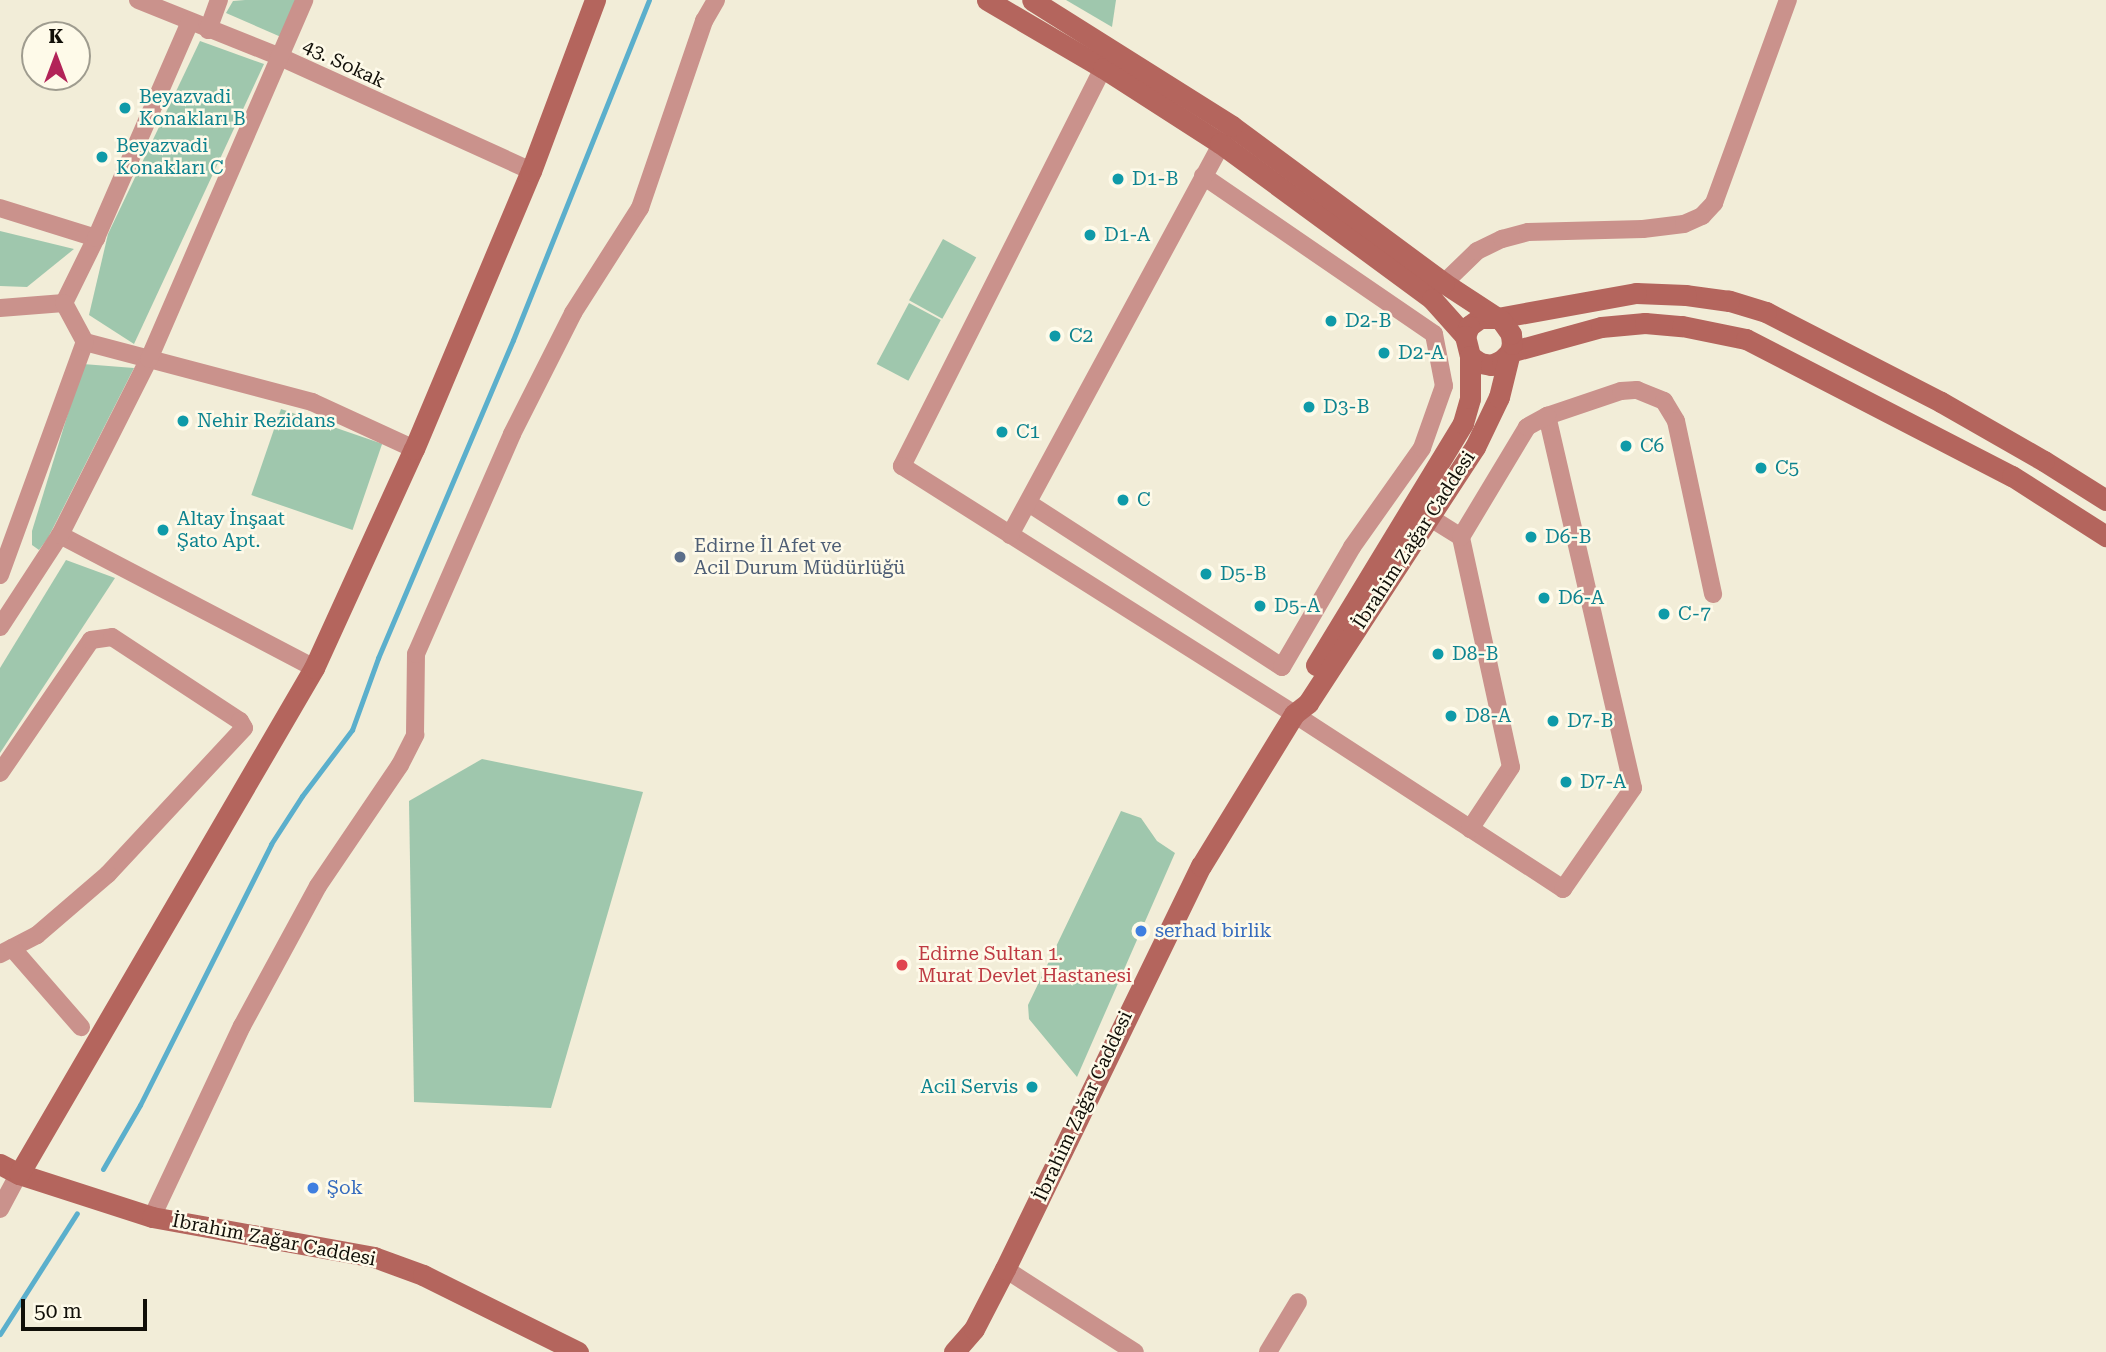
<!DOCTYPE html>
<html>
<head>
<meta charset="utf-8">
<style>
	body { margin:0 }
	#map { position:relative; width:2106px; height:1352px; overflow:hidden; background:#f2edd8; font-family:"Roboto Serif",serif }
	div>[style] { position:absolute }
	.green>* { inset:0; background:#9fc7ad; transform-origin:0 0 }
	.stream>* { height:5px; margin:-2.5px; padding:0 2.5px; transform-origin:2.5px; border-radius:2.5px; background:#5bafcc }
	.street>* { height:18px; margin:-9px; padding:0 9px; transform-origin:9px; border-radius:9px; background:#ca928c }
	.secondary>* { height:21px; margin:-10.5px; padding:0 10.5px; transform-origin:10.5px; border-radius:10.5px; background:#b4655d }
	.dots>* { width:19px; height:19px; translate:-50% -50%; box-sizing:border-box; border:4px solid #fefae9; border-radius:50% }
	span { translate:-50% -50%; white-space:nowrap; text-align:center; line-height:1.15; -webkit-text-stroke:5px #fefae9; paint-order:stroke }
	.street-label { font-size:19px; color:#110f08 }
	.culture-label { font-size:19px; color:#0d838f }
	.left { translate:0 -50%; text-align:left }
	.right { translate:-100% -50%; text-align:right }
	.service-label { font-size:19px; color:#4e5e75 }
	.shop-label { font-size:19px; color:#366cbe }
	.health-label { font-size:19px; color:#be3a42 }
	.north { position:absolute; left:21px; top:21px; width:70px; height:70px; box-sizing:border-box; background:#fefae9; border:2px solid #9f9c8f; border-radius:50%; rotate:0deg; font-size:19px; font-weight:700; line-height:28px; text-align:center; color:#110f08 }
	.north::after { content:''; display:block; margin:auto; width:24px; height:32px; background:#b22358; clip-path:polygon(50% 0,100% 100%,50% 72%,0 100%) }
	.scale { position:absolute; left:21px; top:1299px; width:126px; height:32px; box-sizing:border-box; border:4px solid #110f08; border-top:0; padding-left:9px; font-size:21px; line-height:24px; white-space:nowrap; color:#110f08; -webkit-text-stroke:5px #fefae9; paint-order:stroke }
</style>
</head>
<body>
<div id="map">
	<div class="green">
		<div style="clip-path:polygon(245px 0,297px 0,281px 37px,226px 13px,233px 1px)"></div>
		<div style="clip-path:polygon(1066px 0,1116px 0,1112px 27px)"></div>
		<div style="clip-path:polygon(200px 41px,264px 64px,134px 344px,89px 315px,108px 234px)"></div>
		<div style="clip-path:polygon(0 231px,74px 249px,27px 287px,0 286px)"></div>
		<div style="left:943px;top:239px;width:38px;height:70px;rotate:29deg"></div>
		<div style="left:909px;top:303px;width:36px;height:69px;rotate:28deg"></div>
		<div style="clip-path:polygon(83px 364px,134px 368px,48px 538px,39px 550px,32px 545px,32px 531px)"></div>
		<div style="left:281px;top:409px;width:107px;height:91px;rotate:19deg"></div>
		<div style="clip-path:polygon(66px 560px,115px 578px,0 753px,0 668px)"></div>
		<div style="clip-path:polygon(482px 759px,643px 792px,551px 1108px,414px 1102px,409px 801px)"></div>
		<div style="clip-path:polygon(1121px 811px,1141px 818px,1157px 841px,1175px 853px,1077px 1077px,1029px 1019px,1028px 1005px)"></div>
	</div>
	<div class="stream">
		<div style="left:103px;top:1169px;width:74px;rotate:-60deg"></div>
		<div style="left:140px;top:1105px;width:292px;rotate:-63.3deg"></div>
		<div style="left:271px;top:844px;width:57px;rotate:-57.1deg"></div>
		<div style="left:302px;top:796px;width:83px;rotate:-52.9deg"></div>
		<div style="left:352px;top:730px;width:77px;rotate:-70.1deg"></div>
		<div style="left:378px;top:658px;width:345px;rotate:-67deg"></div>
		<div style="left:513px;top:340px;width:366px;rotate:-68.2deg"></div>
		<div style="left:0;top:1334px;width:143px;rotate:-57.5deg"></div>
	</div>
	<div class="street">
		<div style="left:138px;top:0;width:151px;rotate:21.8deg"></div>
		<div style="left:278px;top:56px;width:278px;rotate:24.4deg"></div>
		<div style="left:208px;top:30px;width:32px;rotate:-70deg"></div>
		<div style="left:1103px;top:68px;width:446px;rotate:116.8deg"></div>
		<div style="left:902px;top:466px;width:464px;rotate:32.3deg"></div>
		<div style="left:1294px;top:714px;width:321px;rotate:33deg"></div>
		<div style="left:1563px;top:889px;width:123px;rotate:-55.3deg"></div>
		<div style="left:1633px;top:788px;width:382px;rotate:-103deg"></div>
		<div style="left:1547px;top:416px;width:78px;rotate:-18.7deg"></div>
		<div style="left:1621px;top:391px;width:16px;rotate:-4deg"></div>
		<div style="left:1637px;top:390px;width:29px;rotate:22deg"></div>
		<div style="left:1664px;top:401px;width:23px;rotate:59deg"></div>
		<div style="left:1676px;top:421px;width:177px;rotate:77.9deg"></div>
		<div style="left:0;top:208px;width:101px;rotate:17.4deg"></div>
		<div style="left:1444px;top:283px;width:46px;rotate:-44.1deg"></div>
		<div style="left:1477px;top:251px;width:28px;rotate:-26deg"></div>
		<div style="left:1502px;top:239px;width:27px;rotate:-15deg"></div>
		<div style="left:1528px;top:232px;width:115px;rotate:-1.5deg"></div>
		<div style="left:1643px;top:229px;width:41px;rotate:-7deg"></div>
		<div style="left:1684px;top:224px;width:20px;rotate:-24deg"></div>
		<div style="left:1702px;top:216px;width:18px;rotate:-47deg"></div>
		<div style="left:1714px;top:203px;width:216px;rotate:-70deg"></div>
		<div style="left:0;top:308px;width:64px;rotate:-4.5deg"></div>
		<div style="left:64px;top:303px;width:72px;rotate:-63.8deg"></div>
		<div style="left:96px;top:238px;width:236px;rotate:-66.5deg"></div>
		<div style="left:85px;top:342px;width:235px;rotate:14.8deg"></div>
		<div style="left:312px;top:402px;width:112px;rotate:24.7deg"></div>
		<div style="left:1030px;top:504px;width:300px;rotate:32.9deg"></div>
		<div style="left:1282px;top:667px;width:139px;rotate:-59.7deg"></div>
		<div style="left:1352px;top:547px;width:121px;rotate:-54.7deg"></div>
		<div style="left:1422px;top:448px;width:66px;rotate:-70.5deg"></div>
		<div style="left:1444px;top:386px;width:53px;rotate:-100.9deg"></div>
		<div style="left:1434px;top:334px;width:280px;rotate:-145.6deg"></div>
		<div style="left:1429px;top:517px;width:38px;rotate:32deg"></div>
		<div style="left:60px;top:535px;width:287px;rotate:27.6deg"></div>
		<div style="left:1010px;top:535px;width:458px;rotate:-61.6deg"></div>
		<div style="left:0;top:575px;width:248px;rotate:-70deg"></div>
		<div style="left:85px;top:342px;width:44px;rotate:-118.3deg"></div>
		<div style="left:0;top:627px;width:110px;rotate:-56.9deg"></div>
		<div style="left:60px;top:535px;width:197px;rotate:-63.2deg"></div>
		<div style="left:149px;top:359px;width:391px;rotate:-66.6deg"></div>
		<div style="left:0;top:773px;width:161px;rotate:-55.6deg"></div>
		<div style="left:91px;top:640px;width:21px;rotate:-8deg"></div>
		<div style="left:112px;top:637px;width:153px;rotate:33.3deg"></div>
		<div style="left:240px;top:721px;width:8px;rotate:60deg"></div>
		<div style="left:244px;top:728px;width:200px;rotate:133deg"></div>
		<div style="left:108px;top:874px;width:94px;rotate:139.3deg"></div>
		<div style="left:37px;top:935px;width:42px;rotate:152.8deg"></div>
		<div style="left:1470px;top:829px;width:74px;rotate:-56.5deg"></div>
		<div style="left:1511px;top:767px;width:235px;rotate:-102.3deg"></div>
		<div style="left:1461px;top:537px;width:128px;rotate:-59deg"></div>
		<div style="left:1527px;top:427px;width:23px;rotate:-29deg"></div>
		<div style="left:12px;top:948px;width:105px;rotate:48.9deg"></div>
		<div style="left:0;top:1209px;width:40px;rotate:-62deg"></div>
		<div style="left:152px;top:1217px;width:211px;rotate:-64.8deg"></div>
		<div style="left:242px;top:1026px;width:159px;rotate:-61.5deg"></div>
		<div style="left:318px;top:886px;width:146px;rotate:-55.9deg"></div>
		<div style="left:400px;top:765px;width:34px;rotate:-63deg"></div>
		<div style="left:415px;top:735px;width:81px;rotate:-89.3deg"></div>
		<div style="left:416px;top:654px;width:240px;rotate:-66.4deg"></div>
		<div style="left:512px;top:434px;width:136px;rotate:-63.2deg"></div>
		<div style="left:573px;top:313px;width:125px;rotate:-57.5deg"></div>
		<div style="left:640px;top:208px;width:198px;rotate:-71.1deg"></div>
		<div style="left:704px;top:21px;width:24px;rotate:-60deg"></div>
		<div style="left:1005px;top:1269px;width:154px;rotate:32.6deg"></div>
		<div style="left:1268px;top:1352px;width:58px;rotate:-59deg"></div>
	</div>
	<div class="secondary">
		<div style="left:987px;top:0;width:134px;rotate:30.4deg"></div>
		<div style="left:1103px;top:68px;width:139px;rotate:32.7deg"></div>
		<div style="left:1220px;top:143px;width:263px;rotate:36.3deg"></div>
		<div style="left:1432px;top:299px;width:50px;rotate:48.3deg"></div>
		<div style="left:2106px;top:500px;width:73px;rotate:-147.8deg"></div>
		<div style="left:2044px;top:461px;width:119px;rotate:-150.2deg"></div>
		<div style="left:1941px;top:402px;width:197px;rotate:-152.8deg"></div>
		<div style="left:1766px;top:312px;width:39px;rotate:-163deg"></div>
		<div style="left:1729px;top:301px;width:43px;rotate:-172.1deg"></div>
		<div style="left:1686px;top:295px;width:50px;rotate:-177.7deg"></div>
		<div style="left:1636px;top:293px;width:141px;rotate:169.8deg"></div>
		<div style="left:1497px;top:318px;width:17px;rotate:180deg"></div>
		<div style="left:1480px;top:318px;width:14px;rotate:144deg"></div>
		<div style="left:1469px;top:326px;width:11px;rotate:112deg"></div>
		<div style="left:1465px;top:336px;width:21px;rotate:76deg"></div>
		<div style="left:1470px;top:356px;width:12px;rotate:35deg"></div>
		<div style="left:1480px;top:363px;width:11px;rotate:10deg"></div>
		<div style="left:1491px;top:365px;width:12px;rotate:-24deg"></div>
		<div style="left:1502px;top:360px;width:11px;rotate:-45deg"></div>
		<div style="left:1510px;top:352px;width:94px;rotate:-15.4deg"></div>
		<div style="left:1601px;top:327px;width:44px;rotate:-5.2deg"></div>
		<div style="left:1645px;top:323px;width:37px;rotate:5deg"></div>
		<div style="left:1682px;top:326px;width:65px;rotate:11.5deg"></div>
		<div style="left:1746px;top:339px;width:299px;rotate:27.3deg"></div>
		<div style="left:2012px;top:476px;width:112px;rotate:32.6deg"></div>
		<div style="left:1316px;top:665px;width:283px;rotate:-58.7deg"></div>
		<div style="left:1463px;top:423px;width:26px;rotate:-74deg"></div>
		<div style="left:1470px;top:398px;width:42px;rotate:-90deg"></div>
		<div style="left:0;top:1164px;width:21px;rotate:28deg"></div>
		<div style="left:19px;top:1174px;width:140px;rotate:17.9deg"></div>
		<div style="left:152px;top:1217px;width:226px;rotate:10.2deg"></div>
		<div style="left:374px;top:1257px;width:52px;rotate:20.2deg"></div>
		<div style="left:423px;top:1275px;width:173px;rotate:26.4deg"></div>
		<div style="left:19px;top:1174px;width:586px;rotate:-59.76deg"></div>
		<div style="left:314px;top:668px;width:241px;rotate:-65.5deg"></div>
		<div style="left:414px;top:449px;width:302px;rotate:-67.2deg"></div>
		<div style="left:531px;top:171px;width:183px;rotate:-69.5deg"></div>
		<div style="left:954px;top:1352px;width:30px;rotate:-49deg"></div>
		<div style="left:974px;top:1329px;width:68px;rotate:-62.7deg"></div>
		<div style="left:1005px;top:1269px;width:448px;rotate:-64.1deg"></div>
		<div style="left:1201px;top:866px;width:178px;rotate:-58.5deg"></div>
		<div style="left:1294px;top:714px;width:18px;rotate:-38deg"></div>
		<div style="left:1308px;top:703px;width:306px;rotate:-56.9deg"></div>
		<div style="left:1475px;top:447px;width:55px;rotate:-64.4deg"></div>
		<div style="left:1499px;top:397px;width:55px;rotate:-76.2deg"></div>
		<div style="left:1512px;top:344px;width:10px;rotate:-96deg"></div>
		<div style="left:1511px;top:334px;width:16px;rotate:-125deg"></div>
		<div style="left:1502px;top:321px;width:69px;rotate:-146.8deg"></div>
		<div style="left:1444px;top:283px;width:264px;rotate:-143.5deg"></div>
		<div style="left:1232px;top:126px;width:236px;rotate:-147.8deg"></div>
	</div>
	<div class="dots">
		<div style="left:125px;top:108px;background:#0f9aa8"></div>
		<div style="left:102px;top:157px;background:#0f9aa8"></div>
		<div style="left:1118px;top:179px;background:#0f9aa8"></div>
		<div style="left:1090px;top:235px;background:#0f9aa8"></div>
		<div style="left:1331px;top:321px;background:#0f9aa8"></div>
		<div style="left:1055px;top:336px;background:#0f9aa8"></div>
		<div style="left:1384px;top:353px;background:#0f9aa8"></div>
		<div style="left:1309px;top:407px;background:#0f9aa8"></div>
		<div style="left:183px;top:421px;background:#0f9aa8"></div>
		<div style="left:1002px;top:432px;background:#0f9aa8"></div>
		<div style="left:1626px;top:446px;background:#0f9aa8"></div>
		<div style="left:1761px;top:468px;background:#0f9aa8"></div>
		<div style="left:1123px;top:500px;background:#0f9aa8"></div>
		<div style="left:163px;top:530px;background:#0f9aa8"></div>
		<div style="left:1531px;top:537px;background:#0f9aa8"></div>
		<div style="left:680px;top:557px;background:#5c6f8a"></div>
		<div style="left:1206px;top:574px;background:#0f9aa8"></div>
		<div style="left:1544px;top:598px;background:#0f9aa8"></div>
		<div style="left:1260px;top:606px;background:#0f9aa8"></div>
		<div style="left:1664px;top:614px;background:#0f9aa8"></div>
		<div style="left:1438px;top:654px;background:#0f9aa8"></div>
		<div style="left:1451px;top:716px;background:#0f9aa8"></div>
		<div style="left:1553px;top:721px;background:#0f9aa8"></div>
		<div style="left:1566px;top:782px;background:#0f9aa8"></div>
		<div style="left:1141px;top:931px;background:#3f7fe0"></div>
		<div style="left:902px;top:965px;background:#e0444e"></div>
		<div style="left:1032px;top:1087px;background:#0f9aa8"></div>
		<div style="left:313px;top:1188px;background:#3f7fe0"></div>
	</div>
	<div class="street-label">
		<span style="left:344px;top:64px;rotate:25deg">43. Sokak</span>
		<span style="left:1414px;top:540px;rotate:-57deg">İbrahim Zağar Caddesi</span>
		<span style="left:1083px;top:1106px;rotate:-65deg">İbrahim Zağar Caddesi</span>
		<span style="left:274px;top:1240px;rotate:11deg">İbrahim Zağar Caddesi</span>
	</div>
	<div class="culture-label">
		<span class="left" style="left:139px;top:108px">Beyazvadi<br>Konakları B</span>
		<span class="left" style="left:116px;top:157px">Beyazvadi<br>Konakları C</span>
		<span class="left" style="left:1132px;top:179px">D1-B</span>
		<span class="left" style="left:1104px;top:235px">D1-A</span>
		<span class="left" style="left:1345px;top:321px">D2-B</span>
		<span class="left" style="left:1069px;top:336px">C2</span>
		<span class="left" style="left:1398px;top:353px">D2-A</span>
		<span class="left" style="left:1323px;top:407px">D3-B</span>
		<span class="left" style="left:197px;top:421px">Nehir Rezidans</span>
		<span class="left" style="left:1016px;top:432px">C1</span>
		<span class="left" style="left:1640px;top:446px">C6</span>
		<span class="left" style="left:1775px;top:468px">C5</span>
		<span class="left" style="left:1137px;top:500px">C</span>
		<span class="left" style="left:177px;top:530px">Altay İnşaat<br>Şato Apt.</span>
		<span class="left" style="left:1545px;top:537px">D6-B</span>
		<span class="left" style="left:1220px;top:574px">D5-B</span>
		<span class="left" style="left:1558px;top:598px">D6-A</span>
		<span class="left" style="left:1274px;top:606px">D5-A</span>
		<span class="left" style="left:1678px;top:614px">C-7</span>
		<span class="left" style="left:1452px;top:654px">D8-B</span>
		<span class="left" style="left:1465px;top:716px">D8-A</span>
		<span class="left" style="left:1567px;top:721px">D7-B</span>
		<span class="left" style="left:1580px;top:782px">D7-A</span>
		<span class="right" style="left:1018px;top:1087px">Acil Servis</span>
	</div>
	<div class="service-label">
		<span class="left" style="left:694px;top:557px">Edirne İl Afet ve<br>Acil Durum Müdürlüğü</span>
	</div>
	<div class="shop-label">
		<span class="left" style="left:1155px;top:931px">serhad birlik</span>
		<span class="left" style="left:327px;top:1188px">Şok</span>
	</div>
	<div class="health-label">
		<span class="left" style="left:918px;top:965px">Edirne Sultan 1.<br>Murat Devlet Hastanesi</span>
	</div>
	<div class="north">K</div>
	<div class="scale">50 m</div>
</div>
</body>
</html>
